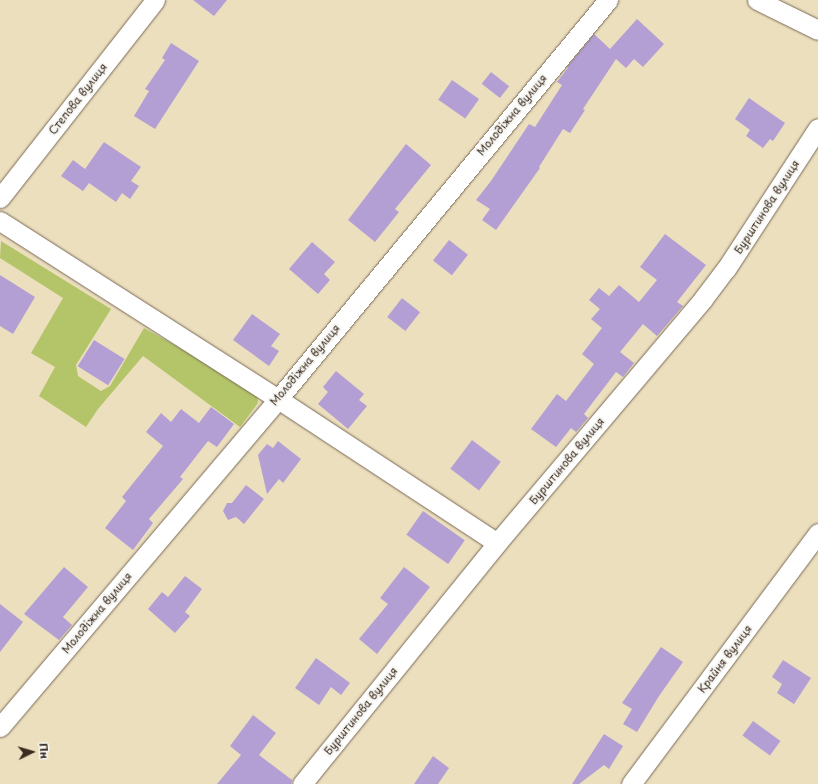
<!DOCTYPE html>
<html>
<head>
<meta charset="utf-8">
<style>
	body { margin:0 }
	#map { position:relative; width:818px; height:784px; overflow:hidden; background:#ecdfbe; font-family:"Playpen Sans",sans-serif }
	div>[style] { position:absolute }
	.green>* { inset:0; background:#b4c569 }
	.building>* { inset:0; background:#b39fd4; transform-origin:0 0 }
	.roads { filter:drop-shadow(0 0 1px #796956) drop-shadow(0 0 1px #796956) }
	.street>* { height:19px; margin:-9.5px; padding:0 9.5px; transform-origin:9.5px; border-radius:9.5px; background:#fff }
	span { translate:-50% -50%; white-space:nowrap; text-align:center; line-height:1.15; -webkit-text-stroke:4px #f6f6f2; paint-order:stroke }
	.street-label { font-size:11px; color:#3b2a1e }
	.north { position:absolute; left:12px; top:732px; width:40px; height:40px; -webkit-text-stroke:3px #f6f6f2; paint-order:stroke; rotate:85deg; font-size:11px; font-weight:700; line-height:16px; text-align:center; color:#3b2a1e }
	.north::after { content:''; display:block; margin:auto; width:14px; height:18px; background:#3b2a1e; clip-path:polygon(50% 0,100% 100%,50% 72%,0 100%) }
</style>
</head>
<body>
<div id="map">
	<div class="green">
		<div style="clip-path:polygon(1px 241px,111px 309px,76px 365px,78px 376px,101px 391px,110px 386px,144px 328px,207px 363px,257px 395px,258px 403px,240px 427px,143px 356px,98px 409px,86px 427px,39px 396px,55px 367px,31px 353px,63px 298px,0 258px)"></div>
	</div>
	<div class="building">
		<div style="clip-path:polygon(193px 0,227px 0,214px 16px)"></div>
		<div style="clip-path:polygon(637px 19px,664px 44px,643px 67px,634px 59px,626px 68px,616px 59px,583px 109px,585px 110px,570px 133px,563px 129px,539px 167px,540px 168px,496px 230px,482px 220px,490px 209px,476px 200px,491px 181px,529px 124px,535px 127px,562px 85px,557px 82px,568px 68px,567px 67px,594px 34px,610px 49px)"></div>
		<div style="clip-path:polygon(171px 43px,199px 61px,155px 129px,134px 116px,149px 91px,145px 89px,165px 60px,162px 58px)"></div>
		<div style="left:491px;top:72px;width:23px;height:15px;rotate:38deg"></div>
		<div style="left:452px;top:80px;width:33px;height:24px;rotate:35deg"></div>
		<div style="clip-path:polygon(749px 98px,785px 123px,773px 141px,770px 139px,763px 148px,746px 136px,750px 130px,735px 119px)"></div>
		<div style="clip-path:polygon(104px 142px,141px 167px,131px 181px,139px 186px,130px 199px,122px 193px,116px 202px,89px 183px,83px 191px,61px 176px,73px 160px,85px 169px)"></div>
		<div style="clip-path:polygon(406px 144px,431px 165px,395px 209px,399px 212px,375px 242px,348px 220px)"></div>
		<div style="clip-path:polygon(665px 234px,706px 265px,677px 302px,683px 306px,657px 336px,643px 324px,620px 352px,634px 363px,623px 377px,616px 372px,584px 414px,588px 418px,576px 432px,571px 428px,556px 447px,531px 429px,557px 394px,566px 401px,594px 364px,582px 354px,602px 328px,591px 319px,600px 309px,589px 300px,599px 288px,609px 296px,619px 285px,639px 302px,657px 280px,640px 267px)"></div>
		<div style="left:449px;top:240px;width:24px;height:26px;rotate:38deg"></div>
		<div style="clip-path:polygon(312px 242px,335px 262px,324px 274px,330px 280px,318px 294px,289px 269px)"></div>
		<div style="clip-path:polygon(0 275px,35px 297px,13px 334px,0 326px)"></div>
		<div style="left:402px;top:298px;width:23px;height:24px;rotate:38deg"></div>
		<div style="clip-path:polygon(252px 314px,280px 334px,271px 346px,279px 351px,269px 366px,233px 340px)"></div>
		<div style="left:94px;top:340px;width:36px;height:31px;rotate:32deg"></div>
		<div style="clip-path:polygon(336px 371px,364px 394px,359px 400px,367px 406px,348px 429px,318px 404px,328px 392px,323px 387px)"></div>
		<div style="clip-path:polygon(211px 407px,234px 424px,217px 447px,208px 441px,180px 477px,183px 479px,149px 519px,153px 523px,133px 550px,105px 528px,126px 501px,122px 497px,163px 446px,146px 432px,161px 413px,171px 422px,181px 409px,199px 423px)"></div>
		<div style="left:472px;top:440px;width:36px;height:36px;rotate:37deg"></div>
		<div style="clip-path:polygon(278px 441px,301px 459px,283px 483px,279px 479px,267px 494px,258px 455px,267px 444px,273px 448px)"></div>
		<div style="clip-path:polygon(246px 485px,264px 499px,244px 524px,236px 517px,228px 520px,223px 511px,227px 503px,232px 503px)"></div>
		<div style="left:423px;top:511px;width:51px;height:29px;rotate:35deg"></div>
		<div style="clip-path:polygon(64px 567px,88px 587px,63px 617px,72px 625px,59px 640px,24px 614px)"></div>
		<div style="clip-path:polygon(404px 567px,430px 587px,377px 654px,359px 639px,388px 604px,380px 598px)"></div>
		<div style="clip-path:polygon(185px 576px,202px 589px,185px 612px,190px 616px,175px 633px,148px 609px,162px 592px,168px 597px)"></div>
		<div style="clip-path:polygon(0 604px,23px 622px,0 652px)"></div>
		<div style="clip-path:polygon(661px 647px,683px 662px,659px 696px,637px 732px,623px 724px,632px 709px,622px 703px)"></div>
		<div style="clip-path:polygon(316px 658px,350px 683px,341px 695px,331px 687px,319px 705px,295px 688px)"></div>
		<div style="clip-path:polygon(783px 660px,811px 678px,794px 704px,777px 693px,782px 684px,772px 677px)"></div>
		<div style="clip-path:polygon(253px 715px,276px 733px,259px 755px,292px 780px,291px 784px,217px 784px,241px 755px,230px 746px)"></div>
		<div style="left:753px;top:721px;width:34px;height:18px;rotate:36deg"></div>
		<div style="clip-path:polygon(604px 734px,623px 746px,609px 769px,604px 765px,579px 784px,572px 784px)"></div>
		<div style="clip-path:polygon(433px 756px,449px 768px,438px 784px,414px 784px)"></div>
	</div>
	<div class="roads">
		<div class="street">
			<div style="left:757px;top:0;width:68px;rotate:26.2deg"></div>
			<div style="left:0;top:198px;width:251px;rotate:-51.9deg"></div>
			<div style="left:0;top:221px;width:330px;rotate:32.6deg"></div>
			<div style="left:278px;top:399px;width:262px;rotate:33.3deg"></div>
			<div style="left:0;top:727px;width:430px;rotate:-49.7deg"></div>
			<div style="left:278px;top:399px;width:518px;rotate:-50.41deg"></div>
			<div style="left:302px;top:784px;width:310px;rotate:-51deg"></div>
			<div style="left:497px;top:543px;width:319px;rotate:-49.8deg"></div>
			<div style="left:703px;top:299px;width:38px;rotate:-53deg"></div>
			<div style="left:726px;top:269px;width:168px;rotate:-56.9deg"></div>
			<div style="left:631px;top:784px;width:313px;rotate:-53.3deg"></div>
		</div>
	</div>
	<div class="street-label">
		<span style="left:78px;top:99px;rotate:-52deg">Степова вулиця</span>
		<span style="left:512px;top:115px;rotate:-50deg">Молодіжна вулиця</span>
		<span style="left:767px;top:207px;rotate:-57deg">Бурштинова вулиця</span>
		<span style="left:305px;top:365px;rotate:-50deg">Молодіжна вулиця</span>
		<span style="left:567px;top:461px;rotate:-50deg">Бурштинова вулиця</span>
		<span style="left:97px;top:613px;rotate:-50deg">Молодіжна вулиця</span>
		<span style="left:725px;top:659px;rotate:-53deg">Крайня вулиця</span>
		<span style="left:361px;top:711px;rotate:-51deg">Бурштинова вулиця</span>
	</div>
	<div class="north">Пн</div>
</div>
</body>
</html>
